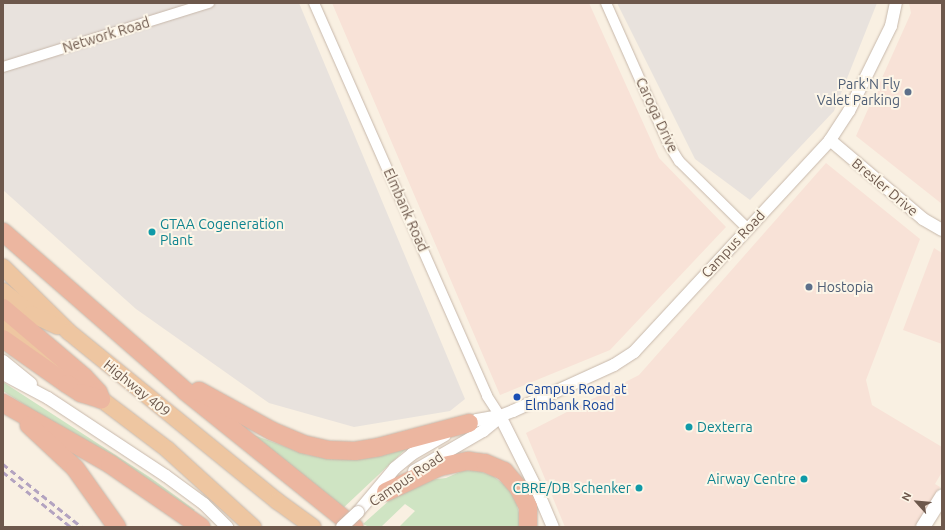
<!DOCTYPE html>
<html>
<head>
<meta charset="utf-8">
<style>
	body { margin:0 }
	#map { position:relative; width:945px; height:530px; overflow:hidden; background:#f9f0e2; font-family:Ubuntu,sans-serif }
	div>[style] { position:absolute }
	.commercial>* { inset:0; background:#f8e2d7 }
	.industrial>* { inset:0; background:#e8e2dd }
	.green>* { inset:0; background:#cfe4c3 }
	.roads { filter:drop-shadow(0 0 1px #c7b8ab) drop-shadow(0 0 1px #c7b8ab) }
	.minor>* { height:10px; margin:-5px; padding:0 5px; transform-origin:5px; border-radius:5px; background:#fff }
	.tertiary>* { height:12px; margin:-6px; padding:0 6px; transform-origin:6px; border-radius:6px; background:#fff }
	.secondary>* { height:14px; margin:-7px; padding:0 7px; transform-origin:7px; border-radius:7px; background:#fff }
	.trunk>* { height:16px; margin:-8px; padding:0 8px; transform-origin:8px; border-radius:8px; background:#eec6a1 }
	.motorway>* { height:18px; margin:-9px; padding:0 9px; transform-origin:9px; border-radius:9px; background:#ecb6a0 }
	.rail>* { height:2.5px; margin-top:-1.25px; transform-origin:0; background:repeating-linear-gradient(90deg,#b3a3c0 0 6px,transparent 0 10px) }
	.bridges { filter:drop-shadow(0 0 1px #c7b8ab) drop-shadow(0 0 1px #c7b8ab) }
	.tertiary-bridge>* { height:12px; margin:-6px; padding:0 6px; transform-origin:6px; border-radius:6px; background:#fff }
	.dots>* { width:11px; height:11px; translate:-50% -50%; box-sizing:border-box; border:2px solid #fcf5e7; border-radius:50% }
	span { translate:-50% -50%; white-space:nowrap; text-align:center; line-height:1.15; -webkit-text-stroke:4px #fcf5e7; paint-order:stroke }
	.street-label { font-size:14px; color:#6d584c }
	.service-label { font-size:14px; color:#4e5e75 }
	.right { translate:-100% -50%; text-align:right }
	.left { translate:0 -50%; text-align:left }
	.culture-label { font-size:14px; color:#0d838f }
	.transit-label { font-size:14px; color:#164399 }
	.frame { position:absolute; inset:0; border:4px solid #6d584c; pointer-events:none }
	.north { position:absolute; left:897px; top:482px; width:40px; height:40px; -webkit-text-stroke:3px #fcf5e7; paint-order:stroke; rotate:297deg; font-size:11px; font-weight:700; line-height:16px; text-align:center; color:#6d584c }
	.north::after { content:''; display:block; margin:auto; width:14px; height:18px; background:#6d584c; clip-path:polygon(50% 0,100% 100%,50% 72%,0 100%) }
</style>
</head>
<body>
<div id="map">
	<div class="commercial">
		<div style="clip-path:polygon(332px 3px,589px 3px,659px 158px,726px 227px,610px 350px,500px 395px)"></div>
		<div style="clip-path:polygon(909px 3px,942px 3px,942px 204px,856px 136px,911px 13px)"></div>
		<div style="clip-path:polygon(826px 163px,920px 239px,866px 380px,872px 405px,942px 447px,942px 472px,935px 484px,940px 487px,915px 527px,565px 527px,526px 433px,639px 375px)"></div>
		<div style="clip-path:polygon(934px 248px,942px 253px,942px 344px,903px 330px)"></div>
	</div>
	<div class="industrial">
		<div style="clip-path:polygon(3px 3px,299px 3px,465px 399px,450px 411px,354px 427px,269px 403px,136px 309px,3px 190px)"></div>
		<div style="clip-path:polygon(617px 3px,877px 3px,834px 111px,750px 200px,695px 159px)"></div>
	</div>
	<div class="green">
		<div style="clip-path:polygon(3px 382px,151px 478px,195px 510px,192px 512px,3px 391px)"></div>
		<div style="clip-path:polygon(243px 431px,308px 455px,354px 460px,407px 448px,341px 510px)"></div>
		<div style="clip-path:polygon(464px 470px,479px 471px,493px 476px,506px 486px,515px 498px,519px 513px,519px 527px,399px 527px,415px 511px,405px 504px,381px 527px,369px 527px,363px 524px,392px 498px,429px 480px,446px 478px)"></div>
	</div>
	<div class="roads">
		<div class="minor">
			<div style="left:314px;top:3px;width:429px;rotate:66.2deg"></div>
			<div style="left:487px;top:396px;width:24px;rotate:57deg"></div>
			<div style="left:606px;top:3px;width:155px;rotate:66.1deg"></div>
			<div style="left:669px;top:145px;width:19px;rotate:58deg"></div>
			<div style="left:679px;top:161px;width:97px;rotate:44.6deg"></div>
			<div style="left:3px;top:67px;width:216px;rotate:-17.3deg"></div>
		</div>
		<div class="tertiary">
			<div style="left:830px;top:140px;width:122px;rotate:40.3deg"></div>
			<div style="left:923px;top:219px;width:22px;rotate:30deg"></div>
			<div style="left:3px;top:361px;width:36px;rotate:39deg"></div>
			<div style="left:3px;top:374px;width:51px;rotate:28.1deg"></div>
			<div style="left:48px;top:398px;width:141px;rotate:33.5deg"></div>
			<div style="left:166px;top:476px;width:47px;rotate:36.4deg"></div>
			<div style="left:204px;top:504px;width:33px;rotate:45deg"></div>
			<div style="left:500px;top:416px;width:85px;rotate:63.4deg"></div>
			<div style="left:538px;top:492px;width:38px;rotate:67deg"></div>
			<div style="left:463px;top:426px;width:15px;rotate:-23deg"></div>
			<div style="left:477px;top:420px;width:23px;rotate:-10deg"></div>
			<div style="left:500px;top:416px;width:14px;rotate:-21deg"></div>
			<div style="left:513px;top:411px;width:111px;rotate:-24.5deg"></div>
			<div style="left:614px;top:365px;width:24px;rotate:-33deg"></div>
			<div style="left:634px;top:352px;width:289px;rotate:-47.2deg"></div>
			<div style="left:830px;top:140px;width:35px;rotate:-57deg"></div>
			<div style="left:849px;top:111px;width:95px;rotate:-63.7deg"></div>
			<div style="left:891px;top:26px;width:24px;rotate:-78deg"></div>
			<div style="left:414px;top:471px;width:80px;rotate:-30.1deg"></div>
			<div style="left:483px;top:431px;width:22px;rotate:-39deg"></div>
			<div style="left:358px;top:512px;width:57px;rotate:-49.9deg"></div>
			<div style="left:395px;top:468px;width:22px;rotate:-39deg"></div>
			<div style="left:412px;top:454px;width:38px;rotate:-30deg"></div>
		</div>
		<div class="secondary">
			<div style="left:923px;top:527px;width:36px;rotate:-58deg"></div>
		</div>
		<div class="trunk">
			<div style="left:3px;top:267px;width:93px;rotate:44.6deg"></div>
			<div style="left:69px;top:332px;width:268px;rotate:39.1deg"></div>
			<div style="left:277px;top:501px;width:44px;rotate:35.8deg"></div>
			<div style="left:3px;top:291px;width:36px;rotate:39deg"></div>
			<div style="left:31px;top:314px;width:29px;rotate:25deg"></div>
			<div style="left:3px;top:325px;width:207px;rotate:37.1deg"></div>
			<div style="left:168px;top:450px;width:115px;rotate:42.2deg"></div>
		</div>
		<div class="motorway">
			<div style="left:3px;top:232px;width:242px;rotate:41.1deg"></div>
			<div style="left:185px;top:391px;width:217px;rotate:38.8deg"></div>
			<div style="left:3px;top:308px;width:106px;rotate:40.4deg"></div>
			<div style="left:84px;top:377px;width:21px;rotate:47deg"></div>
			<div style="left:98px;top:392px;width:8px;rotate:67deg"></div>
			<div style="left:3px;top:339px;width:78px;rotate:35.1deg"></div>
			<div style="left:67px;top:384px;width:17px;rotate:33deg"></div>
			<div style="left:81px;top:393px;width:21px;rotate:17deg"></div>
			<div style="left:199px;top:391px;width:83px;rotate:28.7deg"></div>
			<div style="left:272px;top:431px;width:33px;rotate:23deg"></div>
			<div style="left:302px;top:444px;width:27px;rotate:13deg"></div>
			<div style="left:328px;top:450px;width:27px;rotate:2deg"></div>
			<div style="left:355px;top:451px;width:24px;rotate:-9deg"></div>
			<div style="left:379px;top:447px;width:93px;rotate:-14.9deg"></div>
			<div style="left:3px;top:403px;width:123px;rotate:29.7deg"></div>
			<div style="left:110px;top:464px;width:111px;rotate:34.7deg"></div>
			<div style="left:29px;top:425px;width:63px;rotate:43.1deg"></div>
			<div style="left:75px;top:468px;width:72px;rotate:54.6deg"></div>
			<div style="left:386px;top:492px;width:59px;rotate:-25.3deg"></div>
			<div style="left:439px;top:467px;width:30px;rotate:-12deg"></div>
			<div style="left:468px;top:461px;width:17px;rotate:7deg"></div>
			<div style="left:485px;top:463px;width:21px;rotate:23deg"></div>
			<div style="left:504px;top:471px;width:21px;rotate:49deg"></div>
			<div style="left:518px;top:487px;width:22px;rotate:63deg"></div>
			<div style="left:528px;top:507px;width:20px;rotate:90deg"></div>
		</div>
	</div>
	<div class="rail">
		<div style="left:3px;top:464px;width:101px;rotate:38.6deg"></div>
		<div style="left:3px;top:472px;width:87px;rotate:39deg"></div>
	</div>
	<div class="bridges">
		<div class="tertiary-bridge">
			<div style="left:342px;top:527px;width:22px;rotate:-43deg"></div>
		</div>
	</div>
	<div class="dots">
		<div style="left:908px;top:92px;background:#5c6f8a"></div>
		<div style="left:152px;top:232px;background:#0f9aa8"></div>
		<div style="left:809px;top:287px;background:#5c6f8a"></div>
		<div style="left:517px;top:397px;background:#1a4fb4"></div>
		<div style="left:689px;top:427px;background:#0f9aa8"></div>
		<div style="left:804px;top:479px;background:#0f9aa8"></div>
		<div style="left:639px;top:488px;background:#0f9aa8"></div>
	</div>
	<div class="street-label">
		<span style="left:106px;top:35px;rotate:-17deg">Network Road</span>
		<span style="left:657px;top:115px;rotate:65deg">Caroga Drive</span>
		<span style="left:885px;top:187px;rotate:40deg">Bresler Drive</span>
		<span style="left:406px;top:210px;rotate:66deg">Elmbank Road</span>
		<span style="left:733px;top:244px;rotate:-47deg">Campus Road</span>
		<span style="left:137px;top:388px;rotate:39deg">Highway 409</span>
		<span style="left:406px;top:479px;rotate:-34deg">Campus Road</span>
	</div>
	<div class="service-label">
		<span class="right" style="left:900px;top:92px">Park'N Fly<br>Valet Parking</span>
		<span class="left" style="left:817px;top:287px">Hostopia</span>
	</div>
	<div class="culture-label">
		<span class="left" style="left:160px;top:232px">GTAA Cogeneration<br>Plant</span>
		<span class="left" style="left:697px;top:427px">Dexterra</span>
		<span class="right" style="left:796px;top:479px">Airway Centre</span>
		<span class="right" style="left:631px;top:488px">CBRE/DB Schenker</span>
	</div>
	<div class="transit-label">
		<span class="left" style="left:525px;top:397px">Campus Road at<br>Elmbank Road</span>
	</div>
	<div class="frame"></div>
	<div class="north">N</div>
</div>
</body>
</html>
